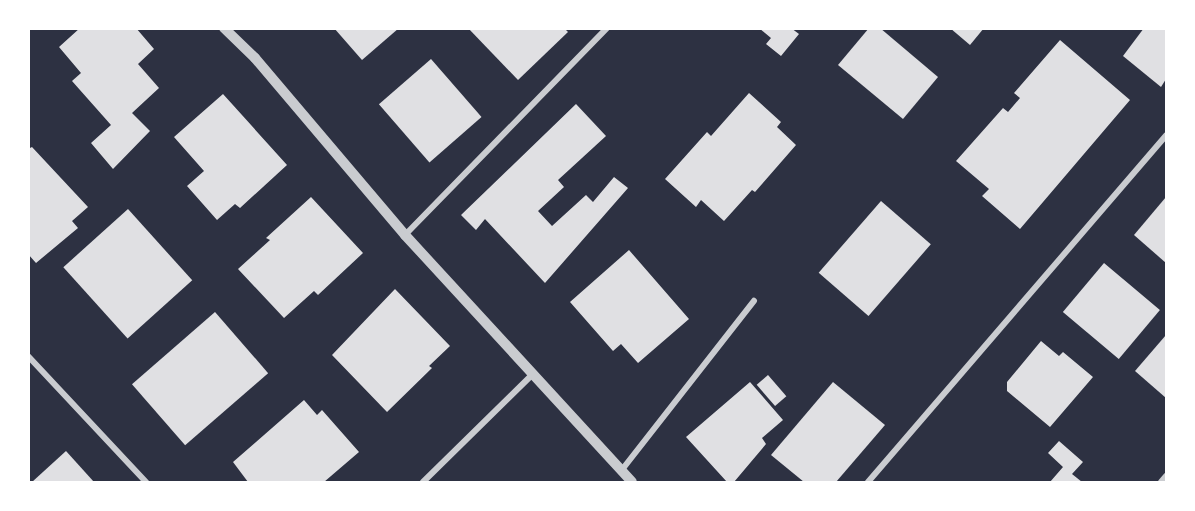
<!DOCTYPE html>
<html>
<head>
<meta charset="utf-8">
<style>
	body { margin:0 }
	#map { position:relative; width:1195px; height:511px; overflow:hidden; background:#2d3142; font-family:Bitter,serif }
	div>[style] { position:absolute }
	.building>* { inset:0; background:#e0e0e3; transform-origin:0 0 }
	.minor>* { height:6px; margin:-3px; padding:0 3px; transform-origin:3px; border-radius:3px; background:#caccd0 }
	.tertiary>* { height:10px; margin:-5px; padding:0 5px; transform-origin:5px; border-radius:5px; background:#caccd0 }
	span { translate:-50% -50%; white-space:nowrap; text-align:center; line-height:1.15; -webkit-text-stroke:6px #fff; paint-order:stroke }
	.frame { position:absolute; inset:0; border:30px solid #fff; pointer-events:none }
</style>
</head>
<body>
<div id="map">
	<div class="building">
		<div style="clip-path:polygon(80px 28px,136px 28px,154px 49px,138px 64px,159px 88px,132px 113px,150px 131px,113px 169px,91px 143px,111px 125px,72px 81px,81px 73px,59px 47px)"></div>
		<div style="clip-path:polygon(334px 28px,399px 28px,362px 60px)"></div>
		<div style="clip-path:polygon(468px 28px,564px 28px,568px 32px,518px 80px)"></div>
		<div style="clip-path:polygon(759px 28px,791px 28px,799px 34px,781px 56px,766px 44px,771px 38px)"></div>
		<div style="clip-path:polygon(869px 28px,880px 28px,938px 77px,903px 119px,838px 65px)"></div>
		<div style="clip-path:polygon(950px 28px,984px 28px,970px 45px)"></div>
		<div style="clip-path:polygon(1144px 28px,1166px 28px,1166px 79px,1161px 87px,1123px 56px)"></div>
		<div style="clip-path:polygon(1060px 40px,1130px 100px,1020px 229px,982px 196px,989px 189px,956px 161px,1003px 108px,1008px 112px,1020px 98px,1014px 93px)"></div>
		<div style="left:431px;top:59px;width:77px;height:69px;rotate:49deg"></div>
		<div style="clip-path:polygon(749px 93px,781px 122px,777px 127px,796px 145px,755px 192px,752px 190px,724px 221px,701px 200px,696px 207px,665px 179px,707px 132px,711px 136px)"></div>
		<div style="clip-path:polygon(223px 94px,287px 165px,240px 208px,235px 204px,217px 220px,187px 186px,204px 171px,174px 137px)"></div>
		<div style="clip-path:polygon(576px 104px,606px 136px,558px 180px,564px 187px,538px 211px,552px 226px,586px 195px,593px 202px,614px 177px,628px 188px,545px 283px,485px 219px,476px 230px,461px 215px)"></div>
		<div style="clip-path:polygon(32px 147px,88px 207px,72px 221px,78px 228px,36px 263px,28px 254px,28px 149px)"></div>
		<div style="clip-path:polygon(311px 197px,363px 253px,318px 295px,314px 291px,284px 318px,238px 269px,270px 240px,266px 238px)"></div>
		<div style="clip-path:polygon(1166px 197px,1166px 263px,1134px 235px)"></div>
		<div style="left:881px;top:201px;width:66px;height:95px;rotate:41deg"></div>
		<div style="left:128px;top:209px;width:96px;height:87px;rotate:48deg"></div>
		<div style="clip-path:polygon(629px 250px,689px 319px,638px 363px,621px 344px,613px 351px,570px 302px)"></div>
		<div style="left:1104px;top:263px;width:73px;height:64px;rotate:40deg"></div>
		<div style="clip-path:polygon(395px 289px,450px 346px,429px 366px,432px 368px,387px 412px,332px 355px)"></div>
		<div style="left:215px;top:312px;width:81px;height:110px;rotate:49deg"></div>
		<div style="clip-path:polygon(1166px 335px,1166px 398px,1135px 371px)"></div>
		<div style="clip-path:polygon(1041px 341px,1059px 356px,1063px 352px,1093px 377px,1050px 427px,1007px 391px,1007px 382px)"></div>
		<div style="left:768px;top:375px;width:28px;height:15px;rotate:49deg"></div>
		<div style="clip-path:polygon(750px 382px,783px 420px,762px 438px,766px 444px,734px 482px,727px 482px,686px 437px)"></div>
		<div style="clip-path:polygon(833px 382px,885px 425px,836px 482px,804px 482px,771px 455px)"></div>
		<div style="clip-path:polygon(304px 400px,317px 415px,322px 410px,359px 452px,324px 482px,248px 482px,233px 462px)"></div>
		<div style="clip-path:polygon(1059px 441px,1083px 462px,1072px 474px,1082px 482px,1050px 482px,1063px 467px,1048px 453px)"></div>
		<div style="clip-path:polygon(66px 451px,94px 482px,32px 482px)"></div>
	</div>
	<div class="minor">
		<div style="left:405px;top:235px;width:289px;rotate:-45.7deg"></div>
		<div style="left:28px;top:356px;width:173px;rotate:46.9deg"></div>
		<div style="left:621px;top:471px;width:216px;rotate:-52deg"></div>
		<div style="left:423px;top:482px;width:153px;rotate:-44.5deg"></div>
		<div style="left:868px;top:482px;width:457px;rotate:-49.3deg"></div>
		<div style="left:1161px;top:482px;width:8px;rotate:-50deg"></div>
	</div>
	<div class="tertiary">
		<div style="left:224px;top:28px;width:43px;rotate:44.1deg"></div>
		<div style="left:255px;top:58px;width:232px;rotate:49.7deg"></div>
		<div style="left:405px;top:235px;width:335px;rotate:47.4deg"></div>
	</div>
	<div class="frame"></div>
</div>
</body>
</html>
